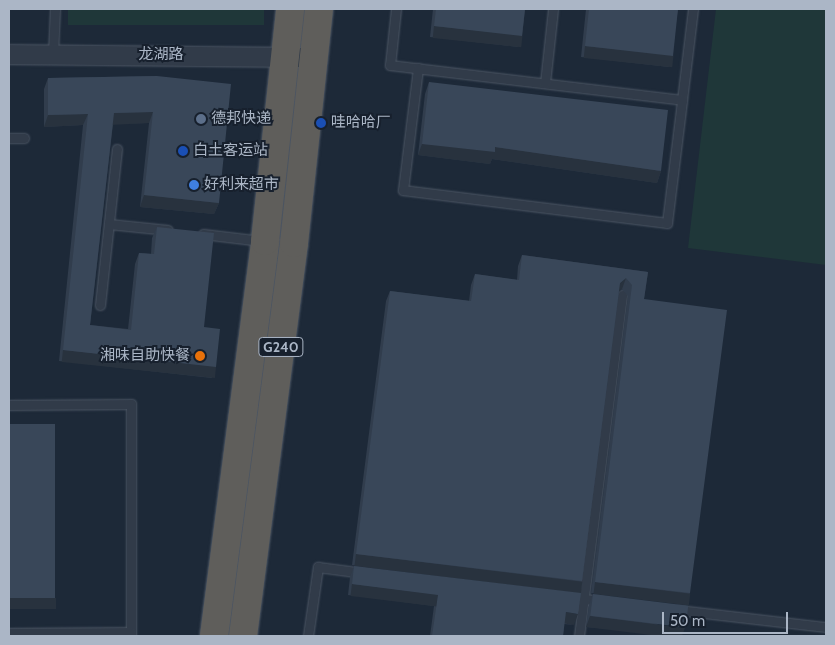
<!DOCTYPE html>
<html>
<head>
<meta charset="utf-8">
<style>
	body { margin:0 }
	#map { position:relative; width:835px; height:645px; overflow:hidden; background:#1d2938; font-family:Cabin,"Noto Sans SC",sans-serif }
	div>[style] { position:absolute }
	.green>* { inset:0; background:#1f3739; transform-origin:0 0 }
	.roads { filter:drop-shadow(0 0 1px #4c5664) drop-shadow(0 0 1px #4c5664) }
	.service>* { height:9px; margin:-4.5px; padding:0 4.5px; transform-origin:4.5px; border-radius:4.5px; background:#313b49 }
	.minor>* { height:19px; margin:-9.5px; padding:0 9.5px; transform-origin:9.5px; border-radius:9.5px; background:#313b49 }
	.trunk>* { height:28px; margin:-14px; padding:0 14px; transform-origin:14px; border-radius:14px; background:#5f5e5b }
	.wall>* { inset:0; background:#313d4d }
	.shaded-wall>* { inset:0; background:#28323e; transform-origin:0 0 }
	.building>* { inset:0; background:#394759; transform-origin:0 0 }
	.dots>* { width:14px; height:14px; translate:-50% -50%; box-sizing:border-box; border:2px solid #17202d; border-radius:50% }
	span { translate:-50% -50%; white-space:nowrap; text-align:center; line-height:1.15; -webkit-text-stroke:4px #17202d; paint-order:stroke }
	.shield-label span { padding:1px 4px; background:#17202d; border:1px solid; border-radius:4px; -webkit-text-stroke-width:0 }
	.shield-label { font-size:14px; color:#abb6c6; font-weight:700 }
	.street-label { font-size:15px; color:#abb6c6 }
	.poi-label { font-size:15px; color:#abb6c6 }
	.left { translate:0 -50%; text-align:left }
	.right { translate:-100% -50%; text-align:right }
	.frame { position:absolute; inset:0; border:10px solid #abb6c6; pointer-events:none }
	.scale { position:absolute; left:662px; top:612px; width:126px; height:22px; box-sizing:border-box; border:2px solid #abb6c6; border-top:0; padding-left:6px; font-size:15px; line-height:18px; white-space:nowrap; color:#abb6c6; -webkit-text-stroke:4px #17202d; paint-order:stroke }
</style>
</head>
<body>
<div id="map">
	<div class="green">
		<div style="left:68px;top:9px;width:196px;height:16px"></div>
		<div style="clip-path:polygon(716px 9px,826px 9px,826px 265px,688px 248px)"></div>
	</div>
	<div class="roads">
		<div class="service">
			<div style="left:396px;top:9px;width:56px;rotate:96.1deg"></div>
			<div style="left:390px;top:65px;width:294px;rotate:6.8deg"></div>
			<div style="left:682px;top:100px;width:92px;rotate:-83.1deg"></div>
			<div style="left:53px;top:54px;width:45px;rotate:-87.5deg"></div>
			<div style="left:418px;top:68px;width:123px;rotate:97deg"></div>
			<div style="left:403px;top:190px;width:266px;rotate:7.1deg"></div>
			<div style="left:667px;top:223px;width:124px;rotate:-83deg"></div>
			<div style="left:545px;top:83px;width:74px;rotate:-83.8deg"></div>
			<div style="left:9px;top:138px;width:15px"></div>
			<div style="left:109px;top:224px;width:59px;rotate:5.8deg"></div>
			<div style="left:203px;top:234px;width:59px;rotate:6.8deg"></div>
			<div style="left:100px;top:305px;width:157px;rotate:-83.8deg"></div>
			<div style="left:9px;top:405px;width:122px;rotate:-0.5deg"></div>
			<div style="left:131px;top:404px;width:232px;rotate:90deg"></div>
			<div style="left:568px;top:597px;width:35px;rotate:7deg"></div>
			<div style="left:678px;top:610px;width:149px;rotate:6.6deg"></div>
			<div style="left:9px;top:633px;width:122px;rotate:-0.5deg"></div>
			<div style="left:308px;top:636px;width:70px;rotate:-81.8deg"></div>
			<div style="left:318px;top:567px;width:46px;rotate:7.4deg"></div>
			<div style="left:579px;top:636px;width:344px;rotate:-82.8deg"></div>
		</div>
		<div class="minor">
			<div style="left:9px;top:54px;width:305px;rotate:0.6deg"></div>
		</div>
		<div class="trunk">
			<div style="left:214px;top:636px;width:398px;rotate:-82.6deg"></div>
			<div style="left:265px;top:241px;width:233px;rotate:-83.8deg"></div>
			<div style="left:243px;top:636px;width:396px;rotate:-82.6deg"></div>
			<div style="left:294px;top:243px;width:235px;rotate:-83.9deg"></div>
		</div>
	</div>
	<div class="wall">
		<div style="clip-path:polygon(433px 9px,525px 9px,522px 36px,518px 47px,430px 37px)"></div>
		<div style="clip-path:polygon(586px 9px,678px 9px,669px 67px,581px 57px)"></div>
		<div style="clip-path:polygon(157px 76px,219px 203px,214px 214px,140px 207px,149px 123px,113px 124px,90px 325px,128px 329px,135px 264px,139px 253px,151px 254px,152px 238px,157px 227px,204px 327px,212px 378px,59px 361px,83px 125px,44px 127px,44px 89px,48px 78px)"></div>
		<div style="clip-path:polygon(429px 82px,661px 171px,657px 183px,492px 159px,490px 164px,418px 155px,425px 94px)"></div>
		<div style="clip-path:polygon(522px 255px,648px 272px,644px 299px,690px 593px,686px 604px,591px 593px,628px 296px,622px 289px,619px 292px,582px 581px,578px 591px,352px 565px,386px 301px,390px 291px,469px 301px,471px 285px,475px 274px,517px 280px,518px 266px)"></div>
		<div style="clip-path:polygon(354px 566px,574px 625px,564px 624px,563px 636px,430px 636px,434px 606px,348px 595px,350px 577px)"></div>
		<div style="clip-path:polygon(593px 594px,682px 636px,586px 627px,589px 605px)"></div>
	</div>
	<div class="shaded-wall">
		<div style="left:434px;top:26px;width:89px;height:12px;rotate:6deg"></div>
		<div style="left:585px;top:46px;width:89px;height:12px;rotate:6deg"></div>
		<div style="clip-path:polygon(153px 112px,149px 123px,110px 125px,114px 113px)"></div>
		<div style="clip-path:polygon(88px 114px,83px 125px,44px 127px,48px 115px)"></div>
		<div style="clip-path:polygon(422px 144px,495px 147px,661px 171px,657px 183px,492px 159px,490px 164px,418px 155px)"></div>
		<div style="clip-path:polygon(144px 195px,219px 203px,214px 214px,140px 207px)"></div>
		<div style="clip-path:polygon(626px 278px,622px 289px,616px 294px,620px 283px)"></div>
		<div style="left:63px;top:350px;width:154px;height:12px;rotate:6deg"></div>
		<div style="left:356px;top:554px;width:228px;height:12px;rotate:7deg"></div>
		<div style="left:595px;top:582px;width:96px;height:12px;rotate:7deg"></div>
		<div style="left:352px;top:584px;width:87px;height:12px;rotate:7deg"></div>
		<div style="left:9px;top:598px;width:47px;height:11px"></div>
		<div style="clip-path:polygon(566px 612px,578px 614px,574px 625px,562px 623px)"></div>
		<div style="clip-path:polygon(590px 616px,685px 628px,682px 636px,659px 636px,586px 627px)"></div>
	</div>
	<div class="building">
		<div style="clip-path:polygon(436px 9px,525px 9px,522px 36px,434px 26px)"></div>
		<div style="clip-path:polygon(589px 9px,678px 9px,673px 56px,585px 46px)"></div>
		<div style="clip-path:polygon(157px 76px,231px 84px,219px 203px,144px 195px,153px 112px,114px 113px,90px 325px,131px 330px,139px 253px,154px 254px,157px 227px,214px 233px,204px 327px,220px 329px,216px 367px,63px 350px,88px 114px,48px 115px,48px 78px)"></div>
		<div style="clip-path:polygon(429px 82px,668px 110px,661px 171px,495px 147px,495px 152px,422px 144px)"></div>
		<div style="clip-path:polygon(522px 255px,648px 272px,644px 299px,727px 310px,690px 593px,595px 582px,632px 285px,626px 278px,620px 283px,582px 581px,356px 554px,390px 291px,471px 301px,475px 274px,519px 280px)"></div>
		<div style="left:9px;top:424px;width:46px;height:174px"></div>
		<div style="clip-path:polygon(354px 566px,581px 593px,578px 614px,566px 612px,563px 636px,432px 636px,438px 595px,352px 584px)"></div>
		<div style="left:593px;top:594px;width:96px;height:22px;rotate:7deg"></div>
	</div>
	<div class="dots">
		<div style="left:201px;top:119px;background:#5c6f8a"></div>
		<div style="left:321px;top:123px;background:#1a4fb4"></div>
		<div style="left:183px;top:151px;background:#1a4fb4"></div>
		<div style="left:194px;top:185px;background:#3f7fe0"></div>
		<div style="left:200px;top:356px;background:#e8710a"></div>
	</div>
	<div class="shield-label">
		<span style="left:281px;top:347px">G240</span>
	</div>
	<div class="street-label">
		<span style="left:161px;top:55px">龙湖路</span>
	</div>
	<div class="poi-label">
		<span class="left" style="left:211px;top:119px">德邦快递</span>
		<span class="left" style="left:331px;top:123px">哇哈哈厂</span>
		<span class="left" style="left:193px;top:151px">白土客运站</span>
		<span class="left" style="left:204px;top:185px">好利来超市</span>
		<span class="right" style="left:190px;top:356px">湘味自助快餐</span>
	</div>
	<div class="frame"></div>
	<div class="scale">50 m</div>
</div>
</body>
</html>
